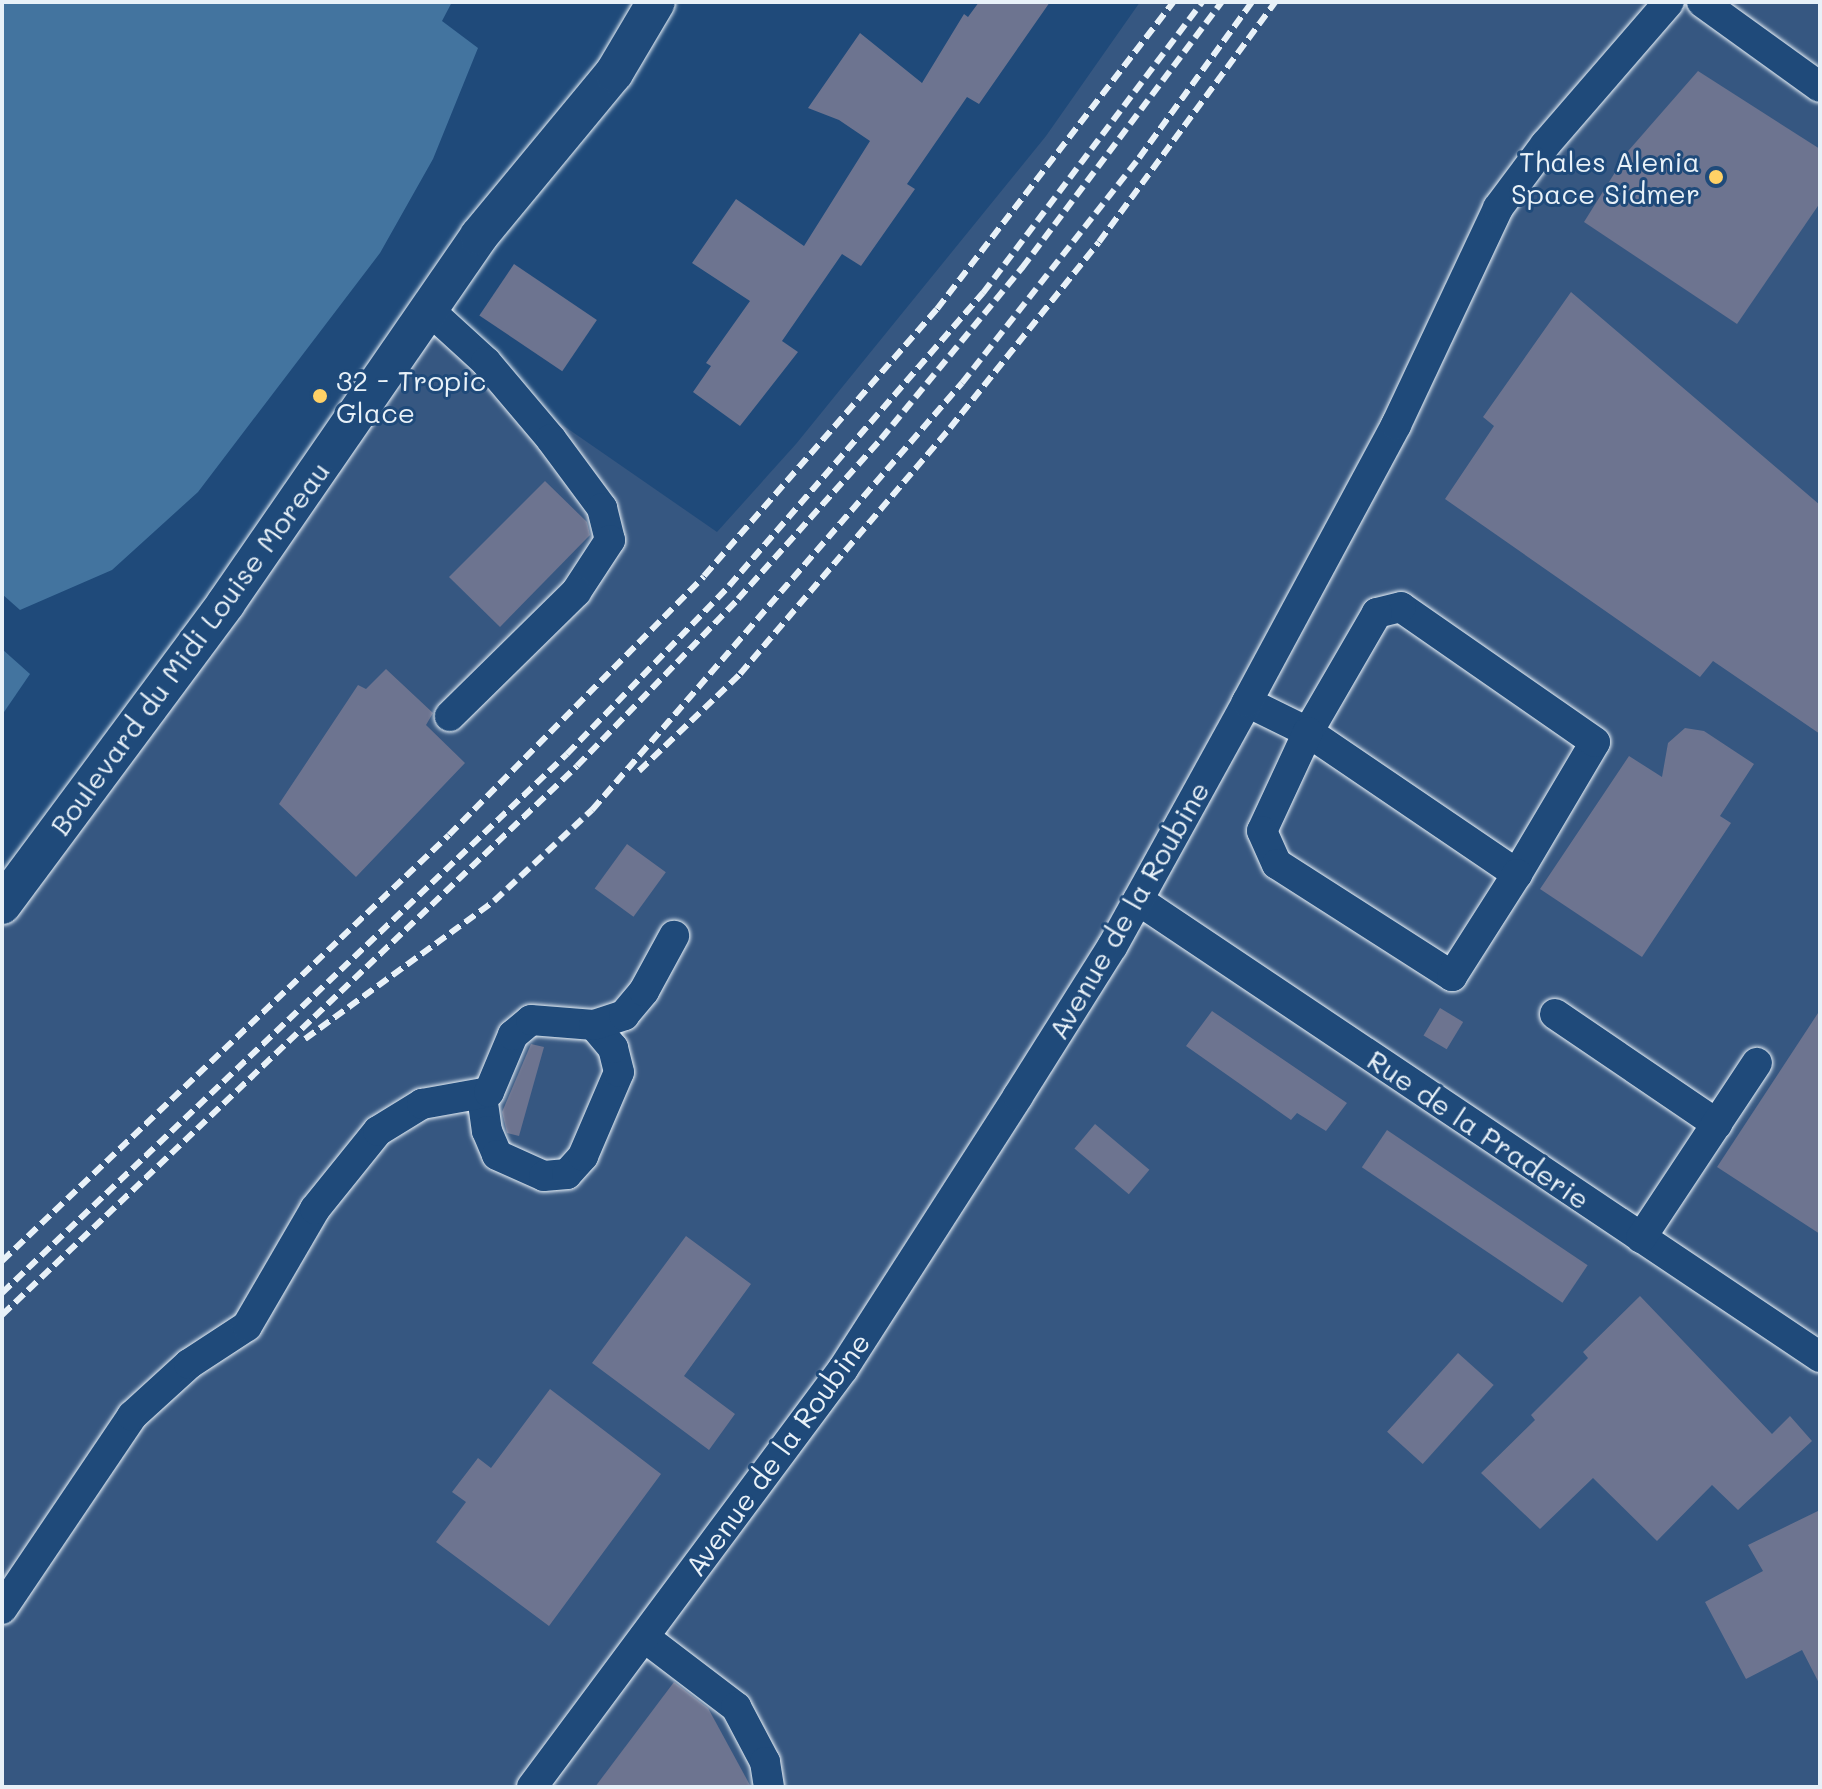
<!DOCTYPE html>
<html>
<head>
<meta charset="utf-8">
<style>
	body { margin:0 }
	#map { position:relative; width:1822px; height:1789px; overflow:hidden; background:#1f4a7a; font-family:Mali,sans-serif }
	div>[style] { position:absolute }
	.built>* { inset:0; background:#365781 }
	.water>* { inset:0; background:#43749f }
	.building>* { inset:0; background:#6d7490; transform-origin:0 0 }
	.roads { filter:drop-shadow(0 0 2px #e8f1f8) drop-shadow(0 0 2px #e8f1f8) }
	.minor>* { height:30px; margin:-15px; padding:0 15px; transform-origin:15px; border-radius:15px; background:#1f4a7a }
	.major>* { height:38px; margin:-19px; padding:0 19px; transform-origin:19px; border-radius:19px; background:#1f4a7a }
	.rail>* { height:6px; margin-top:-3px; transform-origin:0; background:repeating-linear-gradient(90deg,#e8f1f8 0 12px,transparent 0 18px) }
	.dots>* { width:22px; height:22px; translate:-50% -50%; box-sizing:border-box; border:4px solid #1f4a7a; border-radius:50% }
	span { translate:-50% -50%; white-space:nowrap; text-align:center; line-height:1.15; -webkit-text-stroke:6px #1f4a7a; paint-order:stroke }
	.poi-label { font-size:28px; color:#e8f1f8 }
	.right { translate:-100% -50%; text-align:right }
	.left { translate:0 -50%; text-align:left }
	.street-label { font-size:28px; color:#e8f1f8 }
	.frame { position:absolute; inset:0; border:4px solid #e8f1f8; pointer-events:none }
</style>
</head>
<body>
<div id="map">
	<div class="built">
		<div style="clip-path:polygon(1140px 2px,1820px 2px,1820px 1787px,2px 1787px,2px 916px,444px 309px,548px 415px,717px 532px,796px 444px,1046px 136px)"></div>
	</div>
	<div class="water">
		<div style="clip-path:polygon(2px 2px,452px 2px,442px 21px,478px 48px,433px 159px,380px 253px,198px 492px,112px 570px,20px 610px,2px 594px)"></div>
		<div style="clip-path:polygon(2px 649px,30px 674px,2px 715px)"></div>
	</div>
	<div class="building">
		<div style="clip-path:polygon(979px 2px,1050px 2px,979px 104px,967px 97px,907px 184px,915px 189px,861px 266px,842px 254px,782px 341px,798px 352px,740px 426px,693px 392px,711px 366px,706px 363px,750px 301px,692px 263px,736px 199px,804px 246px,870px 141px,839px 120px,808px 108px,860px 33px,922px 83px,964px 14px,968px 17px)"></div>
		<div style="clip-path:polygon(1698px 71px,1820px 149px,1820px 203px,1737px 324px,1584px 222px,1629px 150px)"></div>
		<div style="left:514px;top:264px;width:100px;height:62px;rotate:34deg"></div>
		<div style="clip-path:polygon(1571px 292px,1820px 505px,1820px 734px,1713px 661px,1700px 677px,1445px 499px,1494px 426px,1483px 417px)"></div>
		<div style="clip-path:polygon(545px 481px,587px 522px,590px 535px,500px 627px,449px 577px)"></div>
		<div style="clip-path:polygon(386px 669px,433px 713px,426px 725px,465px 763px,356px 877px,279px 804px,358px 685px,366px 689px)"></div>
		<div style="clip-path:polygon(1685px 728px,1704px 731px,1754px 764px,1720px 816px,1731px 823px,1642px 957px,1540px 889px,1629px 756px,1662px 777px,1668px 743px)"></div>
		<div style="left:627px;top:844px;width:48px;height:55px;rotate:36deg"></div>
		<div style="left:1440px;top:1008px;width:27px;height:32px;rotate:31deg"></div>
		<div style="clip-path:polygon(1820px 1010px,1820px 1234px,1717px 1167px)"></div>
		<div style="clip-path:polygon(1212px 1011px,1347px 1103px,1326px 1131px,1297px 1113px,1291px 1120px,1186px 1046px)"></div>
		<div style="clip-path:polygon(531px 1044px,544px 1047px,519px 1136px,507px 1133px,502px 1112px)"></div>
		<div style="left:1095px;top:1124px;width:71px;height:32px;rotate:40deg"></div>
		<div style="left:1387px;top:1130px;width:242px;height:45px;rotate:34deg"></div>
		<div style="clip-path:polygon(686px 1236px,751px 1284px,684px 1376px,735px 1414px,709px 1450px,592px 1363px)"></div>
		<div style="clip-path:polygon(1640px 1296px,1772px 1434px,1790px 1416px,1812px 1441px,1738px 1510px,1712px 1485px,1657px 1541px,1593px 1478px,1540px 1529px,1481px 1473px,1535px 1420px,1531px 1415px,1588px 1358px,1583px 1352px)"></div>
		<div style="left:1458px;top:1353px;width:48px;height:106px;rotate:42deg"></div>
		<div style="clip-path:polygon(550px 1389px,661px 1474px,549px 1626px,436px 1542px,466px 1502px,452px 1492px,478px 1458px,491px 1468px)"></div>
		<div style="clip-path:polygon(1820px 1510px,1820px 1685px,1802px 1650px,1746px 1679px,1705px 1602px,1763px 1571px,1748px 1545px)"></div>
		<div style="clip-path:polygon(674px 1682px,708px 1708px,751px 1787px,595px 1787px)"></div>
	</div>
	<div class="roads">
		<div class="minor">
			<div style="left:1702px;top:2px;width:145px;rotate:35.8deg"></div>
			<div style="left:428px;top:309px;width:79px;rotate:42.4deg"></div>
			<div style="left:486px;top:362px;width:101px;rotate:49.8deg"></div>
			<div style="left:551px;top:439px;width:86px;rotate:53.5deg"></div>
			<div style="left:602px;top:508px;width:33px;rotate:76deg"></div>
			<div style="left:610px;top:540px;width:62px;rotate:123.2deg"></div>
			<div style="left:576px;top:592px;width:177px;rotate:135.5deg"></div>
			<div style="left:1247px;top:702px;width:68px;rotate:26.2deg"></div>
			<div style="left:1308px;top:732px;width:253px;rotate:34.2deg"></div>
			<div style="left:1517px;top:874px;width:153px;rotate:-59.4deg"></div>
			<div style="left:1595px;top:742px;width:236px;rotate:-145.2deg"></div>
			<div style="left:1401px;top:607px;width:25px;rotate:166deg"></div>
			<div style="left:1377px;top:613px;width:138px;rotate:120.1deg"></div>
			<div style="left:1308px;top:732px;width:109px;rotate:114.9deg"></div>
			<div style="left:1262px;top:831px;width:36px;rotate:66deg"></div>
			<div style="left:1277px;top:864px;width:208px;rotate:32.6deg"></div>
			<div style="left:1452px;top:976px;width:121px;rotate:-57.5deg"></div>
			<div style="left:1138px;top:900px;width:821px;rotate:33.83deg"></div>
			<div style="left:1555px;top:1014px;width:196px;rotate:34.2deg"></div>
			<div style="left:482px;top:1096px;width:35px;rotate:82deg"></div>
			<div style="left:487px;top:1131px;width:26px;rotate:67deg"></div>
			<div style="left:497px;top:1155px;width:51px;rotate:24.1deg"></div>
			<div style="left:544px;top:1176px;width:23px;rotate:-5deg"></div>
			<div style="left:567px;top:1174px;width:24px;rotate:-48deg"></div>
			<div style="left:583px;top:1156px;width:91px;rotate:-66.8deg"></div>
			<div style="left:619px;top:1072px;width:25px;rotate:-104deg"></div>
			<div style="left:613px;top:1048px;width:30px;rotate:-130deg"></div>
			<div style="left:1641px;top:1238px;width:210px;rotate:-56.5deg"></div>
			<div style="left:2px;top:1609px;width:233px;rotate:-56deg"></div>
			<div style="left:132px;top:1416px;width:77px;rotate:-42.4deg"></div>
			<div style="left:189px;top:1364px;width:69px;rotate:-33.2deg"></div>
			<div style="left:247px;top:1326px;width:135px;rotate:-59.8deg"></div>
			<div style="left:315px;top:1209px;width:100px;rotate:-51.1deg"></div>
			<div style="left:378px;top:1131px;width:52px;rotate:-31.5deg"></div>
			<div style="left:422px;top:1104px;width:68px;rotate:-10.2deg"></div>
			<div style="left:489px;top:1092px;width:62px;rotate:-67.2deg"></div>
			<div style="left:513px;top:1035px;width:23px;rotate:-40deg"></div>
			<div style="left:531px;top:1020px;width:63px;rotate:4.5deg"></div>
			<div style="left:594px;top:1025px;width:32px;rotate:-18deg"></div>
			<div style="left:624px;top:1015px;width:31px;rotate:-50deg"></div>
			<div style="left:644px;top:991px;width:63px;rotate:-61.4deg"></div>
			<div style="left:644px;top:1637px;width:116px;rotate:37.3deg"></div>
			<div style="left:736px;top:1707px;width:62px;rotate:62.2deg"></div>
			<div style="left:765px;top:1762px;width:25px;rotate:81deg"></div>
			<div style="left:532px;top:1787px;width:521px;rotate:-53.35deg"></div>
			<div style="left:843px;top:1369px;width:324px;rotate:-57.3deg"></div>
			<div style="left:1018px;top:1096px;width:176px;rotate:-57.8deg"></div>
			<div style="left:1112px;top:947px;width:280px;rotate:-61.1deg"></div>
			<div style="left:1247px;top:702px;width:315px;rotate:-61.7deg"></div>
			<div style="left:1396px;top:425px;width:240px;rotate:-64.8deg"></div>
			<div style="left:1498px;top:208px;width:79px;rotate:-53.3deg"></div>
			<div style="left:1545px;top:145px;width:189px;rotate:-49.1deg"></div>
		</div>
		<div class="major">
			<div style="left:2px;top:905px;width:376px;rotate:-53.4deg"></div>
			<div style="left:226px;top:603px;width:446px;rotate:-55.4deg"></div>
			<div style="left:479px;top:236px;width:212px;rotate:-50.4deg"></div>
			<div style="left:614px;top:73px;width:82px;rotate:-59.4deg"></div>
		</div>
	</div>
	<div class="rail">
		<div style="left:639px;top:771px;width:140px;rotate:-43.8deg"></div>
		<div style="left:740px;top:674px;width:323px;rotate:-49.5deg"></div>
		<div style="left:950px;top:428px;width:238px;rotate:-51.3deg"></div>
		<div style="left:1099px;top:242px;width:298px;rotate:-53.7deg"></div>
		<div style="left:305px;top:1039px;width:234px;rotate:-36.1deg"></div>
		<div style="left:494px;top:901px;width:134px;rotate:-42.9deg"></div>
		<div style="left:592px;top:810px;width:565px;rotate:-49.09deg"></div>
		<div style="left:962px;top:383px;width:286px;rotate:-51.8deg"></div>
		<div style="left:1139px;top:158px;width:193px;rotate:-54.1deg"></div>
		<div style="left:2px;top:1261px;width:617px;rotate:-43.62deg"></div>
		<div style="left:449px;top:835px;width:363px;rotate:-45.4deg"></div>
		<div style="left:704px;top:576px;width:354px;rotate:-48.9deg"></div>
		<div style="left:937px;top:309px;width:387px;rotate:-52.4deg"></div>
		<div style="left:2px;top:1293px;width:781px;rotate:-43.65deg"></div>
		<div style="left:567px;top:754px;width:233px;rotate:-46deg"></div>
		<div style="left:729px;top:586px;width:388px;rotate:-49.1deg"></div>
		<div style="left:983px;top:293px;width:364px;rotate:-53deg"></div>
		<div style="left:2px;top:1315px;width:795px;rotate:-43.67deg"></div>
		<div style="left:577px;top:766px;width:232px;rotate:-46deg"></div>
		<div style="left:738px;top:599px;width:215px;rotate:-48.2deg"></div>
		<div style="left:881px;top:439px;width:222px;rotate:-50.5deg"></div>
		<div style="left:1022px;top:268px;width:333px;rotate:-53.1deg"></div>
	</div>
	<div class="dots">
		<div style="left:1716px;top:177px;background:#ffd166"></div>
		<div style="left:320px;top:396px;background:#ffd166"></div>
	</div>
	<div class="poi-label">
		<span class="right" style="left:1700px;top:177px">Thales Alenia<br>Space Sidmer</span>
		<span class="left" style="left:336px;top:396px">32 - Tropic<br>Glace</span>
	</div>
	<div class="street-label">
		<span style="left:189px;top:648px;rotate:-54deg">Boulevard du Midi Louise Moreau</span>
		<span style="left:1128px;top:910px;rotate:-60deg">Avenue de la Roubine</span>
		<span style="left:1479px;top:1129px;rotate:34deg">Rue de la Praderie</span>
		<span style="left:777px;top:1454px;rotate:-54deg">Avenue de la Roubine</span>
	</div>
	<div class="frame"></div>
</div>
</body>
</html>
